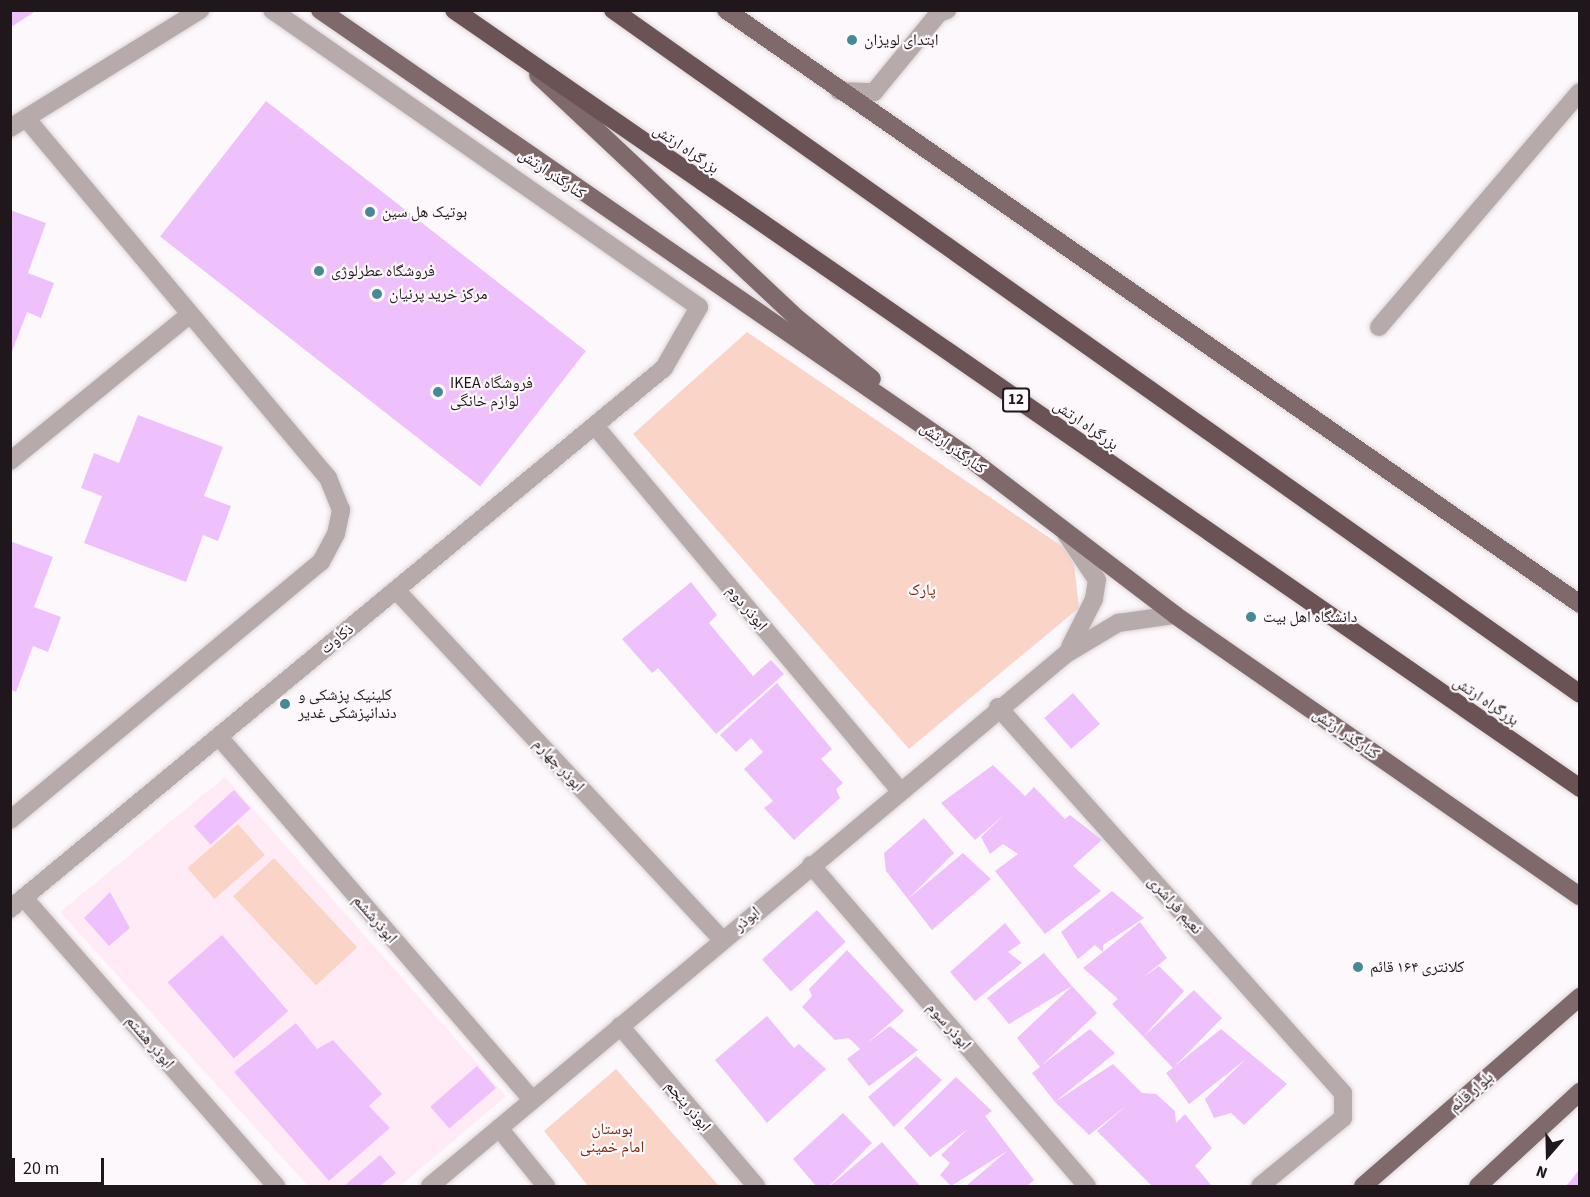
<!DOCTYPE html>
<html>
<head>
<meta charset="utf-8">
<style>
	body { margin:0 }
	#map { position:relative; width:1590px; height:1197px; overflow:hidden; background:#fdf8fb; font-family:"Source Sans 3","Noto Naskh Arabic",sans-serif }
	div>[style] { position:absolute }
	.built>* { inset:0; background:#ffebf5 }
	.green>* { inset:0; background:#fbd4c8; transform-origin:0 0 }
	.building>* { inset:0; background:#efc1fc; transform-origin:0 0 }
	.roads { filter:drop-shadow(0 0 2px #dad4d7) drop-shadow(0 0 2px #dad4d7) }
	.minor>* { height:18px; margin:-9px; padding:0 9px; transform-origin:9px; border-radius:9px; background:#b7aaab }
	.major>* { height:18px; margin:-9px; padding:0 9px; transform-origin:9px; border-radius:9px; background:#7f696b }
	.highway>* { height:18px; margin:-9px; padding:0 9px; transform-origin:9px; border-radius:9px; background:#6b5254 }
	.dots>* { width:16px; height:16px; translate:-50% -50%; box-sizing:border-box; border:3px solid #fdf8fb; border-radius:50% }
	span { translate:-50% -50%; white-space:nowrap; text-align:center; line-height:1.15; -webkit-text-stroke:4.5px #fdf8fb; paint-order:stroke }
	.shield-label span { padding:2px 4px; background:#fdf8fb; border:2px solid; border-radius:4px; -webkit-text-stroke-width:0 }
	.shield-label { font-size:15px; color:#20171c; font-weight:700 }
	.poi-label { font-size:16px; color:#20171c }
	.left { translate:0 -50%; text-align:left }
	.street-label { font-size:16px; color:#20171c }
	.park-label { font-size:16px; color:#78270a }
	.frame { position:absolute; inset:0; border:12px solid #20171c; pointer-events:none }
	.north { position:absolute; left:1518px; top:1125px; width:60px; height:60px; -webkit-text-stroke:4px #fdf8fb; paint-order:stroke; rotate:200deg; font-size:16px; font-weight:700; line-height:24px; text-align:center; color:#20171c }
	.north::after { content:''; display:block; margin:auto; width:21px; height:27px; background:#20171c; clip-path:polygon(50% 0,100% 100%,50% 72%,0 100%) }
	.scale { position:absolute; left:12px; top:1158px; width:92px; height:27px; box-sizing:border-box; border:3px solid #20171c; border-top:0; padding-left:8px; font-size:18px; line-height:21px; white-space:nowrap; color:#20171c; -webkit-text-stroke:4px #fdf8fb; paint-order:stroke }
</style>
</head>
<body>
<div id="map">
	<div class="built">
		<div style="clip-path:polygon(225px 777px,506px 1096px,400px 1186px,308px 1186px,60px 912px)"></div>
	</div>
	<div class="green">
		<div style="clip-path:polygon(747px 332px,1063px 547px,1074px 564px,1079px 608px,909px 749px,633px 434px)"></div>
		<div style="left:238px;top:824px;width:41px;height:67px;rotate:49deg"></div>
		<div style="left:274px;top:858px;width:122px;height:56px;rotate:47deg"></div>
		<div style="clip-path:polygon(616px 1069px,719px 1186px,588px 1186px,544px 1131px)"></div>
	</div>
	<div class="building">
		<div style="clip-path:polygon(10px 10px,37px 10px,10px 28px)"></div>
		<div style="left:266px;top:101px;width:406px;height:172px;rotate:38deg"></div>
		<div style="clip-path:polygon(10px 210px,46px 223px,28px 273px,54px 283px,41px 318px,27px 312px,11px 354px)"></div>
		<div style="clip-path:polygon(138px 415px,223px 447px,204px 496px,231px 506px,218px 541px,203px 535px,186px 582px,84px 543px,102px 496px,81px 488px,94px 453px,119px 463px)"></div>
		<div style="clip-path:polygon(10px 541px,53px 557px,34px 607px,61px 617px,48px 652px,33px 646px,16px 692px,10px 689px)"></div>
		<div style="clip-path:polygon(691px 582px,717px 615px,709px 623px,753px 676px,771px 660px,784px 674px,716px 734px,658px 668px,652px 673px,622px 639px)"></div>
		<div style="clip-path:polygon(777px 683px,832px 749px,821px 759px,843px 783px,836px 789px,840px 798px,794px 840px,764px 808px,773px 801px,744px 769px,763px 752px,751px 738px,736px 752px,720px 735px)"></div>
		<div style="left:1073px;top:693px;width:41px;height:38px;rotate:49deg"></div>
		<div style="clip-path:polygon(993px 765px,1025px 796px,1034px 787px,1065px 819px,1070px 815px,1102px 840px,1073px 866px,1101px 891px,1045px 934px,995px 871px,1018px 854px,1003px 844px,990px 854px,981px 837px,1004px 815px,975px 840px,941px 803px)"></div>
		<div style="left:234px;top:790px;width:25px;height:54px;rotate:48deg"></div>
		<div style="clip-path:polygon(924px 818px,954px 853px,908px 899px,963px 853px,991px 879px,932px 930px,886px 871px,884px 853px)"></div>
		<div style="clip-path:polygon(1112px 891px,1144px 918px,1103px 945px,1103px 952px,1140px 922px,1167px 958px,1141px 979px,1159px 966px,1184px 991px,1144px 1036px,1194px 990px,1222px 1018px,1175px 1066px,1221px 1029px,1287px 1084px,1244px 1125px,1231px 1113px,1214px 1118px,1205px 1099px,1246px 1059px,1189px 1104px,1166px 1073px,1173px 1068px,1112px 1004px,1118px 999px,1083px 968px,1103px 952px,1095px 945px,1078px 959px,1061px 932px)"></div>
		<div style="clip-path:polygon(110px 892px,130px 928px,109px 946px,84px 918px)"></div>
		<div style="left:817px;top:910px;width:43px;height:74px;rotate:48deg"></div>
		<div style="clip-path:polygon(1005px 923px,1021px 943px,1008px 952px,1022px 963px,975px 1001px,950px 972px)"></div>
		<div style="left:222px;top:935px;width:101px;height:72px;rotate:49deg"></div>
		<div style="clip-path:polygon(847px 950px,904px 1011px,867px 1043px,890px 1026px,918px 1050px,869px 1086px,847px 1059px,860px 1049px,849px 1038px,835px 1040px,802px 1007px,812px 996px,809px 989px)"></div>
		<div style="clip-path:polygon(1044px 953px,1072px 986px,1009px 1024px,987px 998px)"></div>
		<div style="clip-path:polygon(1072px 986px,1097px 1013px,1042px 1065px,1090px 1029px,1115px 1053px,1055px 1102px,1113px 1064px,1142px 1093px,1156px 1094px,1175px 1111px,1176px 1123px,1185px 1114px,1212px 1148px,1195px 1166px,1212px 1186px,1152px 1186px,1097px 1131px,1126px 1106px,1089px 1135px,1055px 1102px,1032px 1073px,1040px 1067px,1017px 1038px)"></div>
		<div style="clip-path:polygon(767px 1016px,794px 1048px,799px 1044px,826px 1069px,767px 1123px,715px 1060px)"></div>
		<div style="clip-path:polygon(296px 1023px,317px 1049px,333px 1040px,382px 1094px,369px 1106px,390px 1128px,329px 1181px,234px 1072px)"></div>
		<div style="clip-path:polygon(916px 1056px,942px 1080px,894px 1127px,868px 1097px)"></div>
		<div style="left:477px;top:1066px;width:29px;height:62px;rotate:49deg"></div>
		<div style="clip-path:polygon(956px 1077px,992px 1111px,985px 1116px,1034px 1180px,1027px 1186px,966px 1186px,1007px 1151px,951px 1186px,940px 1175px,950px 1163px,941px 1155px,968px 1129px,930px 1157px,904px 1128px)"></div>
		<div style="clip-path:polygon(843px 1113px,872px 1143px,829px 1186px,816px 1186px,793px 1159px)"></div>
		<div style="clip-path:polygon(882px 1142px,920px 1186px,830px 1186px)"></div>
		<div style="clip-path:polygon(380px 1155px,396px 1173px,380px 1186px,344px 1186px)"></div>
		<div style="clip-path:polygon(1580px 1169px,1580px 1186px,1566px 1186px)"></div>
	</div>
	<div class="roads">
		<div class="minor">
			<div style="left:839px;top:91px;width:35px;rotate:2deg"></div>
			<div style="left:874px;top:92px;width:102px;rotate:-50.6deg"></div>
			<div style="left:939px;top:13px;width:9px;rotate:-21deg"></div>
			<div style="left:10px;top:128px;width:224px;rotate:-31.8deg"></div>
			<div style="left:1379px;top:327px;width:309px;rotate:-49.5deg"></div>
			<div style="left:595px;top:426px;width:474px;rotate:50.1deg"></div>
			<div style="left:10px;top:461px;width:232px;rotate:-39.2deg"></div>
			<div style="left:1066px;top:534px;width:55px;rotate:56deg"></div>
			<div style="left:1097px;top:580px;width:19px;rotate:99deg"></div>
			<div style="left:1094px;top:599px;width:54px;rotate:116.6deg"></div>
			<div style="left:396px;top:590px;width:478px;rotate:47deg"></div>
			<div style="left:998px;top:707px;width:518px;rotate:48.21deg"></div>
			<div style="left:1343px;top:1093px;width:25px;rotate:90deg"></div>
			<div style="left:1343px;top:1118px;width:107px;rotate:140.7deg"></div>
			<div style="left:219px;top:737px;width:479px;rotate:49.2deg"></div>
			<div style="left:10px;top:820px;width:404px;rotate:-39.7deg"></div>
			<div style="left:321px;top:562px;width:32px;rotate:-62deg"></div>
			<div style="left:336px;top:534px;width:25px;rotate:-78deg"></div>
			<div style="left:341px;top:510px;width:35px;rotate:-112deg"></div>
			<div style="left:328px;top:478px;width:468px;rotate:-130deg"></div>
			<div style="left:811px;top:865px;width:423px;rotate:49.3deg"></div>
			<div style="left:24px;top:898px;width:383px;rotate:48.8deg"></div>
			<div style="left:10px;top:909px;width:849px;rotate:-39.6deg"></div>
			<div style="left:664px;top:368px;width:70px;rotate:-60.2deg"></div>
			<div style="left:699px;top:307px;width:520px;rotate:-145.18deg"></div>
			<div style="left:620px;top:1026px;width:210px;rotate:49.6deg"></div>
			<div style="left:499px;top:1128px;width:75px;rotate:51deg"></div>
			<div style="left:430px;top:1186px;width:829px;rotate:-39.91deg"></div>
			<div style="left:1066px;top:654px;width:61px;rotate:-30.8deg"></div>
			<div style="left:1118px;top:623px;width:58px;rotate:-8deg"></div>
		</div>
		<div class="major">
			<div style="left:320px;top:10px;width:782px;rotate:34.58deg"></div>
			<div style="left:964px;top:454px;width:265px;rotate:37.3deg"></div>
			<div style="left:1175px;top:615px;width:493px;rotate:34.8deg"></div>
			<div style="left:726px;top:10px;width:1040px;rotate:34.82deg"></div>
			<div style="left:538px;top:75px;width:357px;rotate:43.2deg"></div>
			<div style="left:798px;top:319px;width:95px;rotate:39deg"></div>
			<div style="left:1363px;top:1186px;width:288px;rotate:-41.1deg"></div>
			<div style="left:1478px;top:1186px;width:139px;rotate:-42.7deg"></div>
		</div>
		<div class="highway">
			<div style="left:454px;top:10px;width:1369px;rotate:34.64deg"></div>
			<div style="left:613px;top:10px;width:1184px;rotate:35.27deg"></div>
		</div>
	</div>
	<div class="dots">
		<div style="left:852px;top:40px;background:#468a98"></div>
		<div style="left:370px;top:212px;background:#468a98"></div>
		<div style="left:319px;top:271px;background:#468a98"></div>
		<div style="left:377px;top:294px;background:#468a98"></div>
		<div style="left:438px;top:392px;background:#468a98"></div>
		<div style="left:1251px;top:617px;background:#468a98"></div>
		<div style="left:285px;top:704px;background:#468a98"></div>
		<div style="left:1358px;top:967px;background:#468a98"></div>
	</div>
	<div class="shield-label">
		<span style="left:1016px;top:400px">12</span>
	</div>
	<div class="poi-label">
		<span class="left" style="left:864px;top:40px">ابتدای لویزان</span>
		<span class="left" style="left:382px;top:212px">بوتیک هل سین</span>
		<span class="left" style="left:331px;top:271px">فروشگاه عطرلوژی</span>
		<span class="left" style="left:389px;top:294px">مرکز خرید پرنیان</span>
		<span class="left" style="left:450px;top:392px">IKEA فروشگاه<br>لوازم خانگی</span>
		<span class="left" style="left:1263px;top:617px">دانشگاه اهل بیت</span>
		<span class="left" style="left:298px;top:704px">کلینیک پزشکی و<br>دندانپزشکی غدیر</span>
		<span class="left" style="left:1370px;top:967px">کلانتری ۱۶۴ قائم</span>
	</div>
	<div class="street-label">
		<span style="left:686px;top:149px;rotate:34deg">بزرگراه ارتش</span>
		<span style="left:552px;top:174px;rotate:34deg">کنارگذر ارتش</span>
		<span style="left:1086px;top:425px;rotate:35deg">بزرگراه ارتش</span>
		<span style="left:953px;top:448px;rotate:36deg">کنارگذر ارتش</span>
		<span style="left:747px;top:608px;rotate:50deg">ابوذر دوم</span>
		<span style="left:337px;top:639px;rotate:-40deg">ذکاوت</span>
		<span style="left:1486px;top:701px;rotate:34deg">بزرگراه ارتش</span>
		<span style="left:1346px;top:734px;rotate:35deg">کنارگذر ارتش</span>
		<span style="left:559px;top:765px;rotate:47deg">ابوذر چهارم</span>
		<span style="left:1175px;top:905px;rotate:48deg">نعیم فراشری</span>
		<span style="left:375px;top:919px;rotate:49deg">ابوذرششم</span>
		<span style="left:747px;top:919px;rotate:-40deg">ابوذر</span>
		<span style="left:949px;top:1026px;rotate:49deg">ابوذر سوم</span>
		<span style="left:150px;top:1042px;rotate:49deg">ابوذر هشتم</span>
		<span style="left:1471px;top:1092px;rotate:-41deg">بلوار قائم</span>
		<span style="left:688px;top:1106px;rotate:50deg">ابوذر پنجم</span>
	</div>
	<div class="park-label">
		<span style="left:922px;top:590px">پارک</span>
		<span style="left:612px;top:1138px">بوستان<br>امام خمینی</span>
	</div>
	<div class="frame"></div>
	<div class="north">N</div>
	<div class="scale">20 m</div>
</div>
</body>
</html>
